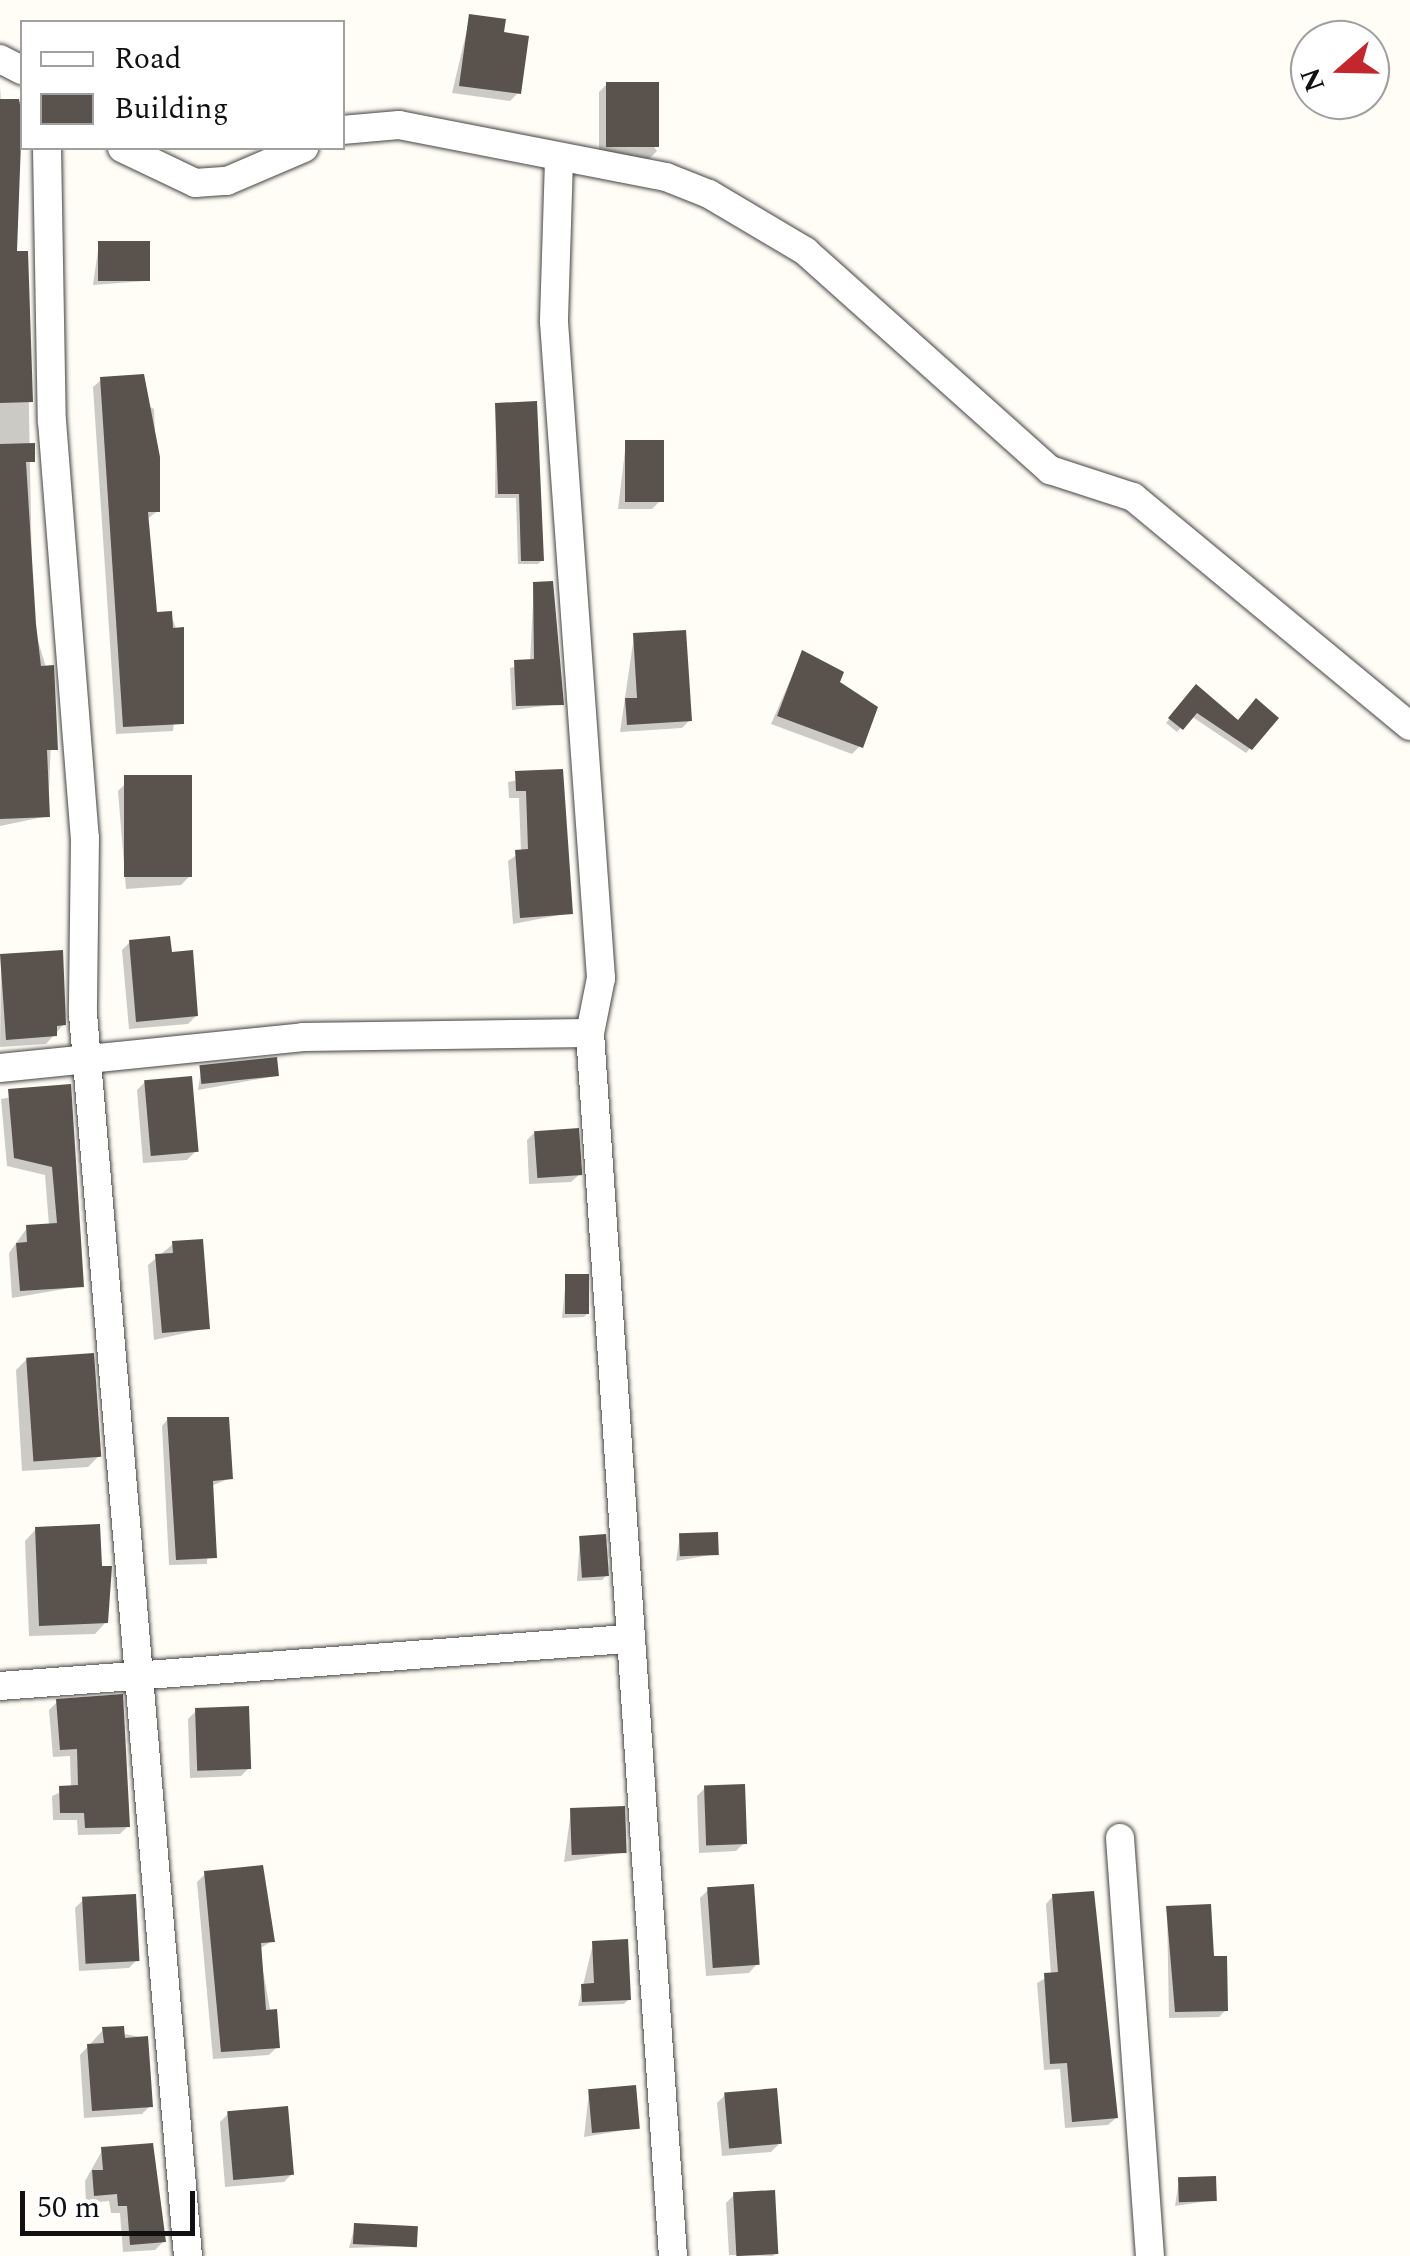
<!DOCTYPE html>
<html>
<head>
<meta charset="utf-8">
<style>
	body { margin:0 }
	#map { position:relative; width:1410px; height:2256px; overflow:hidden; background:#fffdf5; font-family:Spectral,serif }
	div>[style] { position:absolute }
	.shadow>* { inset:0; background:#0003 }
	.building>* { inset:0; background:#5a524d; transform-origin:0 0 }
	.roads { filter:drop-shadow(0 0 2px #444) drop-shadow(0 0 2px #444) }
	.minor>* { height:28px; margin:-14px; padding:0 14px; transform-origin:14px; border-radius:14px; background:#fff }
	span { translate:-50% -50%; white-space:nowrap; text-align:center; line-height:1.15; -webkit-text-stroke:10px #fff; paint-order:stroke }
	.legend { position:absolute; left:20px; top:20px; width:325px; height:130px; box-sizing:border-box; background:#fff; border:2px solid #a0a0a0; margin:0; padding:12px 18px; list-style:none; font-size:30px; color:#111 }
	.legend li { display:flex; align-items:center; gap:20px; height:50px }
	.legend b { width:50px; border:2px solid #a0a0a0 }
	.north { position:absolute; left:1290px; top:20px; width:100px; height:100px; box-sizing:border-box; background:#fff; border:2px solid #a0a0a0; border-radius:50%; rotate:250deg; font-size:28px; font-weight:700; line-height:40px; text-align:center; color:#111 }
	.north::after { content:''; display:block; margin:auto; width:35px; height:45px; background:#c4262e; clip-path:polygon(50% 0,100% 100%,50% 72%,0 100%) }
	.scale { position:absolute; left:20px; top:2191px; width:175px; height:45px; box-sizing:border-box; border:5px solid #111; border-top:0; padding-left:12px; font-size:30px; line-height:35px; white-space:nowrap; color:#111; -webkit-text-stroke:8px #fff; paint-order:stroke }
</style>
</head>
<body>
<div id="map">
	<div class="shadow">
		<div style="clip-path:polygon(470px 17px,502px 34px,518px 93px,510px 101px,452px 93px)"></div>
		<div style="clip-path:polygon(607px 84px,657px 151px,649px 159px,599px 155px,599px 92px)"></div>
		<div style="clip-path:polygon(0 87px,1px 101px,17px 101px,22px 115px,14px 253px,26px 253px,33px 624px,53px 691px,48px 816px,0 826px)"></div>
		<div style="clip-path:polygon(99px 243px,146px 281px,93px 285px)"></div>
		<div style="clip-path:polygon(101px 380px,154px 409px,158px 511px,147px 519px,155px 615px,171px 614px,183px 649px,173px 731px,116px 734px,93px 387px)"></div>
		<div style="clip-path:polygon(496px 405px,542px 560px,538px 564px,518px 564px,516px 498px,495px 498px)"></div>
		<div style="clip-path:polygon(626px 442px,660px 501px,652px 509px,618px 509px)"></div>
		<div style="clip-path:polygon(534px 584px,561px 704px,512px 710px,510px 668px,530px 662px)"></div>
		<div style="clip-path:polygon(634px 636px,690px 720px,682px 728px,620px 732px)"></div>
		<div style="clip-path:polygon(802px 653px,837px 683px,860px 746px,852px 754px,771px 724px)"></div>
		<div style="clip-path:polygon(1196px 687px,1238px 723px,1276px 718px,1246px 753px,1191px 716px,1177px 732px,1166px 723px)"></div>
		<div style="clip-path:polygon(560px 772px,570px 913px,513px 924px,508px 861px,521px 852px,519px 798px,509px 798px,508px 782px)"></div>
		<div style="clip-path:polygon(126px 783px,190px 876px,181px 885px,126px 889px,118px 791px)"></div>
		<div style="clip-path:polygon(130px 942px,196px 1016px,188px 1024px,129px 1029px,122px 950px)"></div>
		<div style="clip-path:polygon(1px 957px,64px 1024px,46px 1044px,0 1047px)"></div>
		<div style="clip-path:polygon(201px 1070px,276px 1076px,198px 1090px)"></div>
		<div style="clip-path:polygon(145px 1082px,195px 1152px,187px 1160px,143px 1163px,137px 1090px)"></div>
		<div style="clip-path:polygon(69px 1087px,82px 1286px,12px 1298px,9px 1253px,27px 1228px,49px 1226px,45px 1175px,7px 1166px,1px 1099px)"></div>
		<div style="clip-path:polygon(535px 1132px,580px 1174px,571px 1182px,529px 1184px,527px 1140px)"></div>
		<div style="clip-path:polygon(173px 1244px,208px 1328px,154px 1340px,148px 1265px)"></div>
		<div style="clip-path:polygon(566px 1277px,589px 1312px,584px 1317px,562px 1318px)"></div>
		<div style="clip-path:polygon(27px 1359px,99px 1456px,88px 1467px,22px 1471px,16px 1370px)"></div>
		<div style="clip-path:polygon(168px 1419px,231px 1478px,211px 1486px,207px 1564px,169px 1565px,162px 1426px)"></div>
		<div style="clip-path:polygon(36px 1529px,106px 1622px,95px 1634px,29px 1636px,25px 1541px)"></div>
		<div style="clip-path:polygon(680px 1536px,716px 1554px,676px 1561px)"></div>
		<div style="clip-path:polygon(580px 1538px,607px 1575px,602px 1580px,577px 1581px)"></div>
		<div style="clip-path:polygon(57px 1702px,128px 1826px,120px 1834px,78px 1835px,77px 1820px,53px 1820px,52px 1796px,71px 1788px,70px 1756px,53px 1757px,49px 1710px)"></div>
		<div style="clip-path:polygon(196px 1711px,249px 1768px,241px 1776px,190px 1778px,188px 1719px)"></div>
		<div style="clip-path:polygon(705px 1788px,744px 1843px,736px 1851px,699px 1853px,697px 1796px)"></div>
		<div style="clip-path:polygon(571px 1811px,625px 1852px,564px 1862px)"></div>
		<div style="clip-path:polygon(205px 1874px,272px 1941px,259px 1949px,277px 2047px,269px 2055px,213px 2059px,197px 1882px)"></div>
		<div style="clip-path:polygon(708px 1890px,757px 1964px,749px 1973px,706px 1976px,700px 1898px)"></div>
		<div style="clip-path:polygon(1053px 1896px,1116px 2118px,1108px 2125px,1065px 2128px,1060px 2069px,1044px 2070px,1037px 1983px,1051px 1975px,1046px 1904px)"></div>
		<div style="clip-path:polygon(83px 1900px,137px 1960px,129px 1968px,79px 1971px,75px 1908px)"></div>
		<div style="clip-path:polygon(1167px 1909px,1226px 2010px,1219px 2017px,1169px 2018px)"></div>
		<div style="clip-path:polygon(593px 1944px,629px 1999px,624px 2004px,578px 2006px)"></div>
		<div style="clip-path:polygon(103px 2030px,146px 2038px,150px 2106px,142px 2114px,84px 2118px,80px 2055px)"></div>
		<div style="clip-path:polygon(589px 2091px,637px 2128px,584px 2137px)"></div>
		<div style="clip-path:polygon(725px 2095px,779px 2144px,771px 2152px,722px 2156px,717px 2103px)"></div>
		<div style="clip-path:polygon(228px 2114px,292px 2174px,284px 2182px,225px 2187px,220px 2122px)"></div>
		<div style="clip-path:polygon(103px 2149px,163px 2242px,155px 2250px,123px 2252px,120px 2213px,111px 2213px,109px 2201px,86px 2203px,85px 2181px)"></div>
		<div style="clip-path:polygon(1179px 2180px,1215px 2200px,1175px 2206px)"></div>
		<div style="clip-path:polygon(734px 2195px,776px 2253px,773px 2256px,729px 2255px,726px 2203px)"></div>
		<div style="clip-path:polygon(355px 2225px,414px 2246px,349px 2248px)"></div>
	</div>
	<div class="building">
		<div style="clip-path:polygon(469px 14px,506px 19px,504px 32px,529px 36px,521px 94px,459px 86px)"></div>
		<div style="left:606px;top:82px;width:53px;height:65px"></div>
		<div style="clip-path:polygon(0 99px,19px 99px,22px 115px,17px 251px,28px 251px,33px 402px,0 403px)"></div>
		<div style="left:98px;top:241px;width:52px;height:40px"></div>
		<div style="clip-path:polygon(144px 374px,160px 457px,160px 512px,148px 512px,157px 612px,172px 611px,173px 628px,184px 627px,184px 724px,123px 727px,100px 377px)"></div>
		<div style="clip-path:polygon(537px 401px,544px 561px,521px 561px,519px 494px,498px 494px,495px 403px)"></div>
		<div style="left:625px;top:440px;width:39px;height:62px"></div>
		<div style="clip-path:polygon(35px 443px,35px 462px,26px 462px,36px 624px,41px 666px,54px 665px,58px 750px,47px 750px,50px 817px,0 819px,0 444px)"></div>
		<div style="clip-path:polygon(553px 581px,564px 705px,516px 706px,514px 660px,534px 659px,533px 582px)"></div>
		<div style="clip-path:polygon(686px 630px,692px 721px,627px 725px,625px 698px,637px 698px,633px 633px)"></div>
		<div style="clip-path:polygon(802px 650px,844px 672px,840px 682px,878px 707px,863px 748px,777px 716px)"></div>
		<div style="clip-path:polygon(1196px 684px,1238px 720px,1256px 698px,1279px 718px,1252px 750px,1197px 713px,1183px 730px,1168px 718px)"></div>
		<div style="clip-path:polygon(563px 769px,573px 914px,520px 918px,515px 850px,528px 849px,526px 791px,516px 791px,515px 771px)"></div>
		<div style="left:192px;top:775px;width:102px;height:68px;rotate:90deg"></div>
		<div style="clip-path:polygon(170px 936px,172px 952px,193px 950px,198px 1016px,136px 1022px,129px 940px)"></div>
		<div style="clip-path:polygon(63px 950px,66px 1025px,57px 1026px,57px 1036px,6px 1040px,0 954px)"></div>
		<div style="left:277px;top:1057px;width:19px;height:78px;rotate:84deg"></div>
		<div style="left:192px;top:1076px;width:76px;height:48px;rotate:85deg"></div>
		<div style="clip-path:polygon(71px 1084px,84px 1287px,20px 1291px,16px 1243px,27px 1242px,26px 1225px,57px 1223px,52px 1167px,14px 1158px,8px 1089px)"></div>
		<div style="left:579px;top:1128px;width:47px;height:45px;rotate:86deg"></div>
		<div style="clip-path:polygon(203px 1239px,210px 1329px,162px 1333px,155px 1254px,173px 1253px,172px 1241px)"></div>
		<div style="left:565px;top:1274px;width:24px;height:40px"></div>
		<div style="left:94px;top:1353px;width:104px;height:68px;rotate:86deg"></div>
		<div style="clip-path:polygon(167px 1417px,229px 1417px,233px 1479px,213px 1481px,217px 1558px,176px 1560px)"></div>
		<div style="clip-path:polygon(100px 1524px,102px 1566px,112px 1566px,108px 1623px,39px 1626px,35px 1527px)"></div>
		<div style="left:718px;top:1532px;width:23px;height:39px;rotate:88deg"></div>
		<div style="left:606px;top:1534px;width:42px;height:27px;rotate:86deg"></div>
		<div style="clip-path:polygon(123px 1694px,130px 1827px,85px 1828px,84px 1813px,60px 1813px,59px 1786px,78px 1785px,77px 1749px,60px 1750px,56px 1699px)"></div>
		<div style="left:249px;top:1706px;width:63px;height:54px;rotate:88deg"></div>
		<div style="left:745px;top:1784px;width:60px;height:41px;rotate:88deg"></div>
		<div style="left:625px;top:1806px;width:47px;height:55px;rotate:88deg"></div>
		<div style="clip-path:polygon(263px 1865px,275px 1942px,261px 1943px,266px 2010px,277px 2009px,280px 2048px,221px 2052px,204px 1871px)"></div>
		<div style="left:754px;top:1884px;width:81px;height:47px;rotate:86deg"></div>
		<div style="clip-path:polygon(1094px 1891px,1118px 2118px,1072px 2122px,1067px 2063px,1050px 2064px,1044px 1973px,1058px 1972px,1052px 1894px)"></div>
		<div style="left:136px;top:1894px;width:67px;height:54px;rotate:87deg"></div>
		<div style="clip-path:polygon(1211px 1904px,1214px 1956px,1227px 1956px,1228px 2011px,1175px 2012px,1166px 1906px)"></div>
		<div style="clip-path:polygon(628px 1939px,631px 2000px,582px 2002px,581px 1984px,594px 1983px,592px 1941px)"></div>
		<div style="clip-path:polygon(124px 2026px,125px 2038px,148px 2036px,153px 2107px,92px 2111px,87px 2044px,104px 2043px,102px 2027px)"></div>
		<div style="left:636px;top:2085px;width:44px;height:48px;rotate:85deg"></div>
		<div style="left:777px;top:2088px;width:56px;height:53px;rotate:85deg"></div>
		<div style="left:288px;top:2106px;width:69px;height:61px;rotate:85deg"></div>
		<div style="clip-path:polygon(153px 2143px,166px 2242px,130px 2245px,127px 2206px,118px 2206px,117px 2194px,94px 2196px,92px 2170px,103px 2170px,101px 2147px)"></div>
		<div style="left:1216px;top:2176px;width:25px;height:38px;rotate:88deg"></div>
		<div style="left:775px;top:2190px;width:64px;height:42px;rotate:87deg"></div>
		<div style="left:354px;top:2223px;width:64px;height:21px;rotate:3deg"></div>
	</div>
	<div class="roads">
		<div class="minor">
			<div style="left:0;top:59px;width:25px;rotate:27deg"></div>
			<div style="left:342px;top:130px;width:57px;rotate:-5deg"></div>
			<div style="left:399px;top:125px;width:272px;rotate:11deg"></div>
			<div style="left:666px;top:177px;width:46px;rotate:21.6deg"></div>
			<div style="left:709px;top:194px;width:112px;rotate:30.7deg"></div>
			<div style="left:805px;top:251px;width:329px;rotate:41.8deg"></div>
			<div style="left:1050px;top:470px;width:87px;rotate:18deg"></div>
			<div style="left:1133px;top:497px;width:359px;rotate:39.6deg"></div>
			<div style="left:47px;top:148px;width:273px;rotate:89deg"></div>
			<div style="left:52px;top:421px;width:418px;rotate:85.5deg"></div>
			<div style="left:85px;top:838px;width:176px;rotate:90.7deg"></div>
			<div style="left:83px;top:1014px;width:1246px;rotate:85.17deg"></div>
			<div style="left:122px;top:148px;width:81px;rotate:25.6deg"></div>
			<div style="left:195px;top:183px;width:32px;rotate:-4deg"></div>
			<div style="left:227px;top:181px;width:84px;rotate:-23.2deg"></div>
			<div style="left:559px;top:160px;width:162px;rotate:91.8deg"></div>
			<div style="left:554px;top:322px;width:658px;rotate:85.9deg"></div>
			<div style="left:601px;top:978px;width:56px;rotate:101.3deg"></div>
			<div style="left:590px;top:1033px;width:1226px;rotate:86.12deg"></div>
			<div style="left:0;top:1068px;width:305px;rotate:-5.8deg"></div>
			<div style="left:303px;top:1037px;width:287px;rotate:-0.8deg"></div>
			<div style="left:0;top:1686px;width:629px;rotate:-4.29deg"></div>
			<div style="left:1120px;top:1838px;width:419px;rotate:85.9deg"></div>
		</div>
	</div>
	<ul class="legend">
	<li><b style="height:12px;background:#fff"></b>Road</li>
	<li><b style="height:28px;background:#5a524d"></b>Building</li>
	</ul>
	<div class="north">N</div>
	<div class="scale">50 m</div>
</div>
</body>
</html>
